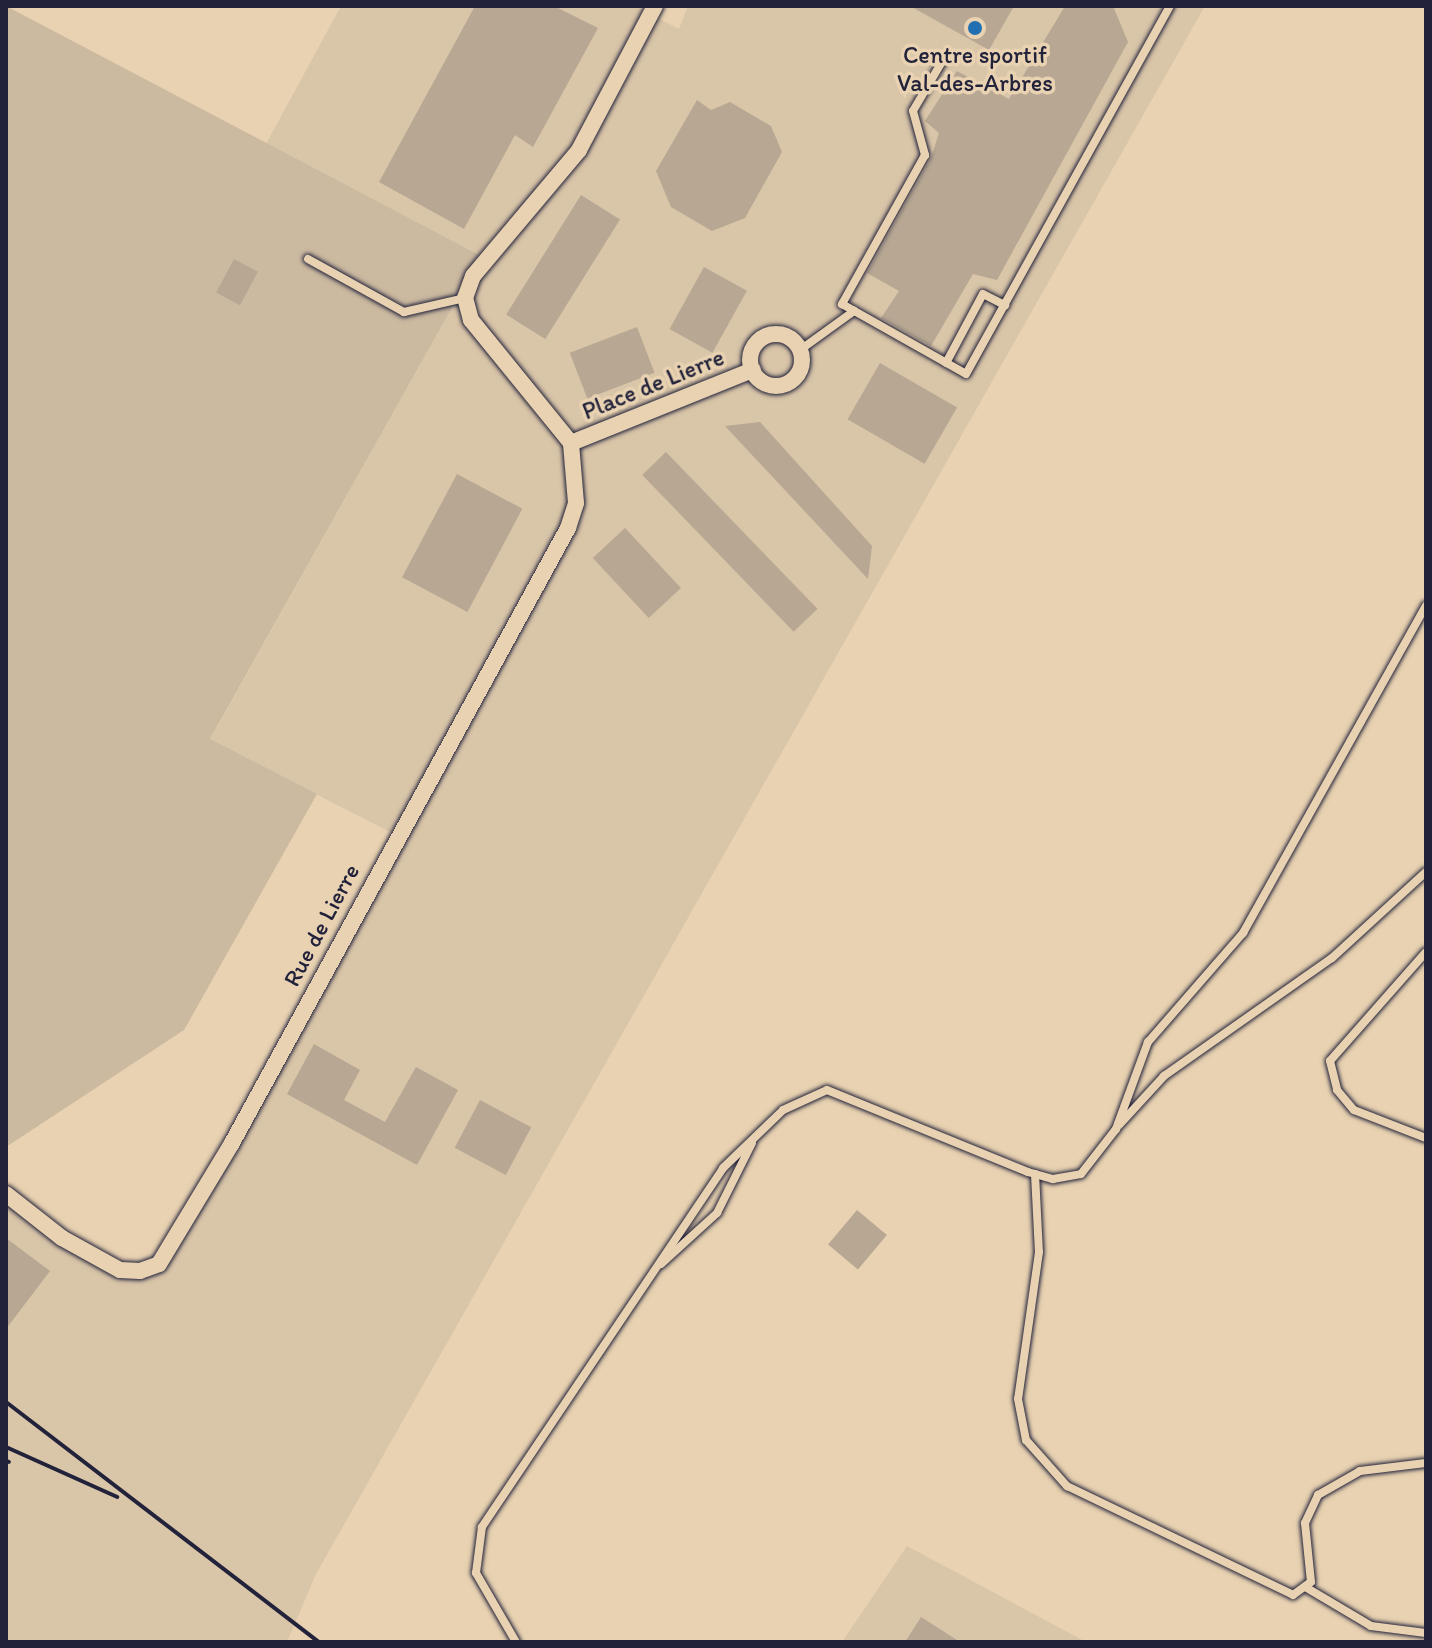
<!DOCTYPE html>
<html>
<head>
<meta charset="utf-8">
<style>
	body { margin:0 }
	#map { position:relative; width:1432px; height:1648px; overflow:hidden; background:#e8d2b1; font-family:Itim,sans-serif }
	div>[style] { position:absolute }
	.built>* { inset:0; background:#d9c5a8 }
	.green>* { inset:0; background:#cbb9a0 }
	.building>* { inset:0; background:#b7a793; transform-origin:0 0 }
	.roads { filter:drop-shadow(0 0 2px #22223b) drop-shadow(0 0 2px #22223b) }
	.lane>* { height:8px; margin:-4px; padding:0 4px; transform-origin:4px; border-radius:4px; background:#e8d2b1 }
	.street>* { height:16px; margin:-8px; padding:0 8px; transform-origin:8px; border-radius:8px; background:#e8d2b1 }
	.street>.ring { margin:-8px; padding:0; box-sizing:content-box; background:none; border:16px solid #e8d2b1; border-radius:50% }
	.rail>* { height:4px; margin:-2px; padding:0 2px; transform-origin:2px; border-radius:2px; background:#22223b }
	.dots>* { width:22px; height:22px; translate:-50% -50%; box-sizing:border-box; border:4px solid #e8d2b1; border-radius:50% }
	span { translate:-50% -50%; white-space:nowrap; text-align:center; line-height:1.15; -webkit-text-stroke:7px #e8d2b1; paint-order:stroke }
	.poi-label { font-size:24px; color:#22223b }
	.street-label { font-size:24px; color:#22223b }
	.frame { position:absolute; inset:0; border:8px solid #22223b; pointer-events:none }
</style>
</head>
<body>
<div id="map">
	<div class="built">
		<div style="clip-path:polygon(341px 6px,634px 6px,679px 29px,688px 6px,1205px 6px,316px 1574px,287px 1642px,6px 1642px,6px 1194px,120px 1270px,159px 1264px,396px 835px,210px 740px,481px 256px,266px 144px)"></div>
		<div style="clip-path:polygon(907px 1546px,1086px 1642px,842px 1642px)"></div>
	</div>
	<div class="green">
		<div style="clip-path:polygon(6px 6px,481px 256px,210px 739px,317px 794px,184px 1030px,6px 1147px)"></div>
	</div>
	<div class="building">
		<div style="clip-path:polygon(475px 6px,554px 6px,598px 28px,533px 147px,515px 135px,464px 229px,379px 182px)"></div>
		<div style="clip-path:polygon(910px 6px,1014px 6px,989px 50px)"></div>
		<div style="clip-path:polygon(1065px 6px,1113px 6px,1128px 42px,997px 280px,973px 274px,931px 346px,881px 318px,899px 291px,867px 273px,931px 158px,939px 133px,925px 121px,957px 71px,1009px 99px)"></div>
		<div style="clip-path:polygon(697px 100px,711px 110px,730px 102px,771px 126px,782px 152px,745px 218px,712px 231px,671px 207px,656px 171px)"></div>
		<div style="left:581px;top:195px;width:46px;height:141px;rotate:32deg"></div>
		<div style="left:234px;top:259px;width:27px;height:38px;rotate:28deg"></div>
		<div style="left:704px;top:267px;width:49px;height:71px;rotate:29deg"></div>
		<div style="left:637px;top:327px;width:49px;height:72px;rotate:69deg"></div>
		<div style="left:880px;top:363px;width:89px;height:65px;rotate:30deg"></div>
		<div style="clip-path:polygon(760px 422px,872px 546px,868px 579px,725px 426px)"></div>
		<div style="left:666px;top:452px;width:218px;height:33px;rotate:46deg"></div>
		<div style="left:457px;top:474px;width:74px;height:117px;rotate:28deg"></div>
		<div style="left:625px;top:528px;width:82px;height:44px;rotate:47deg"></div>
		<div style="clip-path:polygon(314px 1044px,360px 1070px,344px 1100px,385px 1122px,416px 1067px,458px 1090px,417px 1165px,287px 1094px)"></div>
		<div style="left:480px;top:1100px;width:58px;height:54px;rotate:28deg"></div>
		<div style="left:857px;top:1210px;width:39px;height:45px;rotate:40deg"></div>
		<div style="clip-path:polygon(6px 1238px,50px 1271px,6px 1329px)"></div>
		<div style="clip-path:polygon(921px 1617px,960px 1642px,905px 1642px)"></div>
	</div>
	<div class="roads">
		<div class="lane">
			<div style="left:943px;top:60px;width:59px;rotate:120.5deg"></div>
			<div style="left:913px;top:111px;width:46px;rotate:74.7deg"></div>
			<div style="left:925px;top:155px;width:171px;rotate:119.1deg"></div>
			<div style="left:842px;top:304px;width:142px;rotate:29.4deg"></div>
			<div style="left:966px;top:374px;width:421px;rotate:-61deg"></div>
			<div style="left:308px;top:259px;width:110px;rotate:28.9deg"></div>
			<div style="left:404px;top:312px;width:63px;rotate:-12.9deg"></div>
			<div style="left:800px;top:350px;width:67px;rotate:-35.8deg"></div>
			<div style="left:946px;top:363px;width:78px;rotate:-61.8deg"></div>
			<div style="left:983px;top:294px;width:25px;rotate:27deg"></div>
			<div style="left:1426px;top:952px;width:145px;rotate:131.4deg"></div>
			<div style="left:1330px;top:1061px;width:30px;rotate:76deg"></div>
			<div style="left:1337px;top:1090px;width:26px;rotate:50deg"></div>
			<div style="left:1354px;top:1110px;width:77px;rotate:21.3deg"></div>
			<div style="left:1119px;top:1125px;width:67px;rotate:-47.4deg"></div>
			<div style="left:1164px;top:1076px;width:205px;rotate:-35.1deg"></div>
			<div style="left:1332px;top:958px;width:127px;rotate:-42.5deg"></div>
			<div style="left:1035px;top:1174px;width:78px;rotate:87.1deg"></div>
			<div style="left:1039px;top:1252px;width:148px;rotate:98.1deg"></div>
			<div style="left:1018px;top:1399px;width:42px;rotate:79deg"></div>
			<div style="left:1026px;top:1440px;width:62px;rotate:48.3deg"></div>
			<div style="left:1067px;top:1486px;width:251px;rotate:25.7deg"></div>
			<div style="left:1293px;top:1595px;width:22px;rotate:-36deg"></div>
			<div style="left:1311px;top:1582px;width:59px;rotate:-95.8deg"></div>
			<div style="left:1305px;top:1523px;width:31px;rotate:-65deg"></div>
			<div style="left:1318px;top:1495px;width:48px;rotate:-29.7deg"></div>
			<div style="left:1360px;top:1471px;width:66px;rotate:-6.9deg"></div>
			<div style="left:661px;top:1264px;width:76px;rotate:-42.3deg"></div>
			<div style="left:717px;top:1213px;width:78px;rotate:-63.4deg"></div>
			<div style="left:1307px;top:1588px;width:74px;rotate:30.7deg"></div>
			<div style="left:1371px;top:1626px;width:55px;rotate:7.3deg"></div>
			<div style="left:516px;top:1642px;width:80px;rotate:-120.1deg"></div>
			<div style="left:476px;top:1573px;width:46px;rotate:-82.6deg"></div>
			<div style="left:482px;top:1527px;width:432px;rotate:-56.1deg"></div>
			<div style="left:723px;top:1168px;width:83px;rotate:-44deg"></div>
			<div style="left:783px;top:1110px;width:48px;rotate:-24.4deg"></div>
			<div style="left:827px;top:1090px;width:217px;rotate:22.2deg"></div>
			<div style="left:1028px;top:1172px;width:26px;rotate:16deg"></div>
			<div style="left:1053px;top:1179px;width:28px;rotate:-10deg"></div>
			<div style="left:1081px;top:1174px;width:57px;rotate:-52.1deg"></div>
			<div style="left:1116px;top:1129px;width:93px;rotate:-69.8deg"></div>
			<div style="left:1148px;top:1042px;width:145px;rotate:-48.9deg"></div>
			<div style="left:1243px;top:933px;width:375px;rotate:-60.8deg"></div>
		</div>
		<div class="street">
			<div class="ring" style="left:750px;top:334px;width:36px;height:36px"></div>
			<div style="left:571px;top:443px;width:196px;rotate:-21.9deg"></div>
			<div style="left:6px;top:1194px;width:71px;rotate:38.2deg"></div>
			<div style="left:62px;top:1238px;width:66px;rotate:28.9deg"></div>
			<div style="left:120px;top:1270px;width:20px;rotate:3deg"></div>
			<div style="left:140px;top:1271px;width:20px;rotate:-20deg"></div>
			<div style="left:159px;top:1264px;width:141px;rotate:-58.9deg"></div>
			<div style="left:232px;top:1143px;width:701px;rotate:-61.35deg"></div>
			<div style="left:568px;top:528px;width:26px;rotate:-72deg"></div>
			<div style="left:576px;top:503px;width:60px;rotate:-94.8deg"></div>
			<div style="left:571px;top:443px;width:159px;rotate:-129.1deg"></div>
			<div style="left:471px;top:320px;width:23px;rotate:-105deg"></div>
			<div style="left:465px;top:298px;width:23px;rotate:-70deg"></div>
			<div style="left:473px;top:276px;width:165px;rotate:-49.9deg"></div>
			<div style="left:579px;top:150px;width:163px;rotate:-62.2deg"></div>
		</div>
	</div>
	<div class="rail">
		<div style="left:6px;top:1402px;width:394px;rotate:37.5deg"></div>
		<div style="left:6px;top:1447px;width:122px;rotate:24.2deg"></div>
		<div style="left:6px;top:1461px;width:3px;rotate:18deg"></div>
	</div>
	<div class="dots">
		<div style="left:975px;top:28px;background:#1f6fb2"></div>
	</div>
	<div class="poi-label">
		<span style="left:975px;top:69px">Centre sportif<br>Val-des-Arbres</span>
	</div>
	<div class="street-label">
		<span style="left:653px;top:384px;rotate:-22deg">Place de Lierre</span>
		<span style="left:321px;top:925px;rotate:-62deg">Rue de Lierre</span>
	</div>
	<div class="frame"></div>
</div>
</body>
</html>
